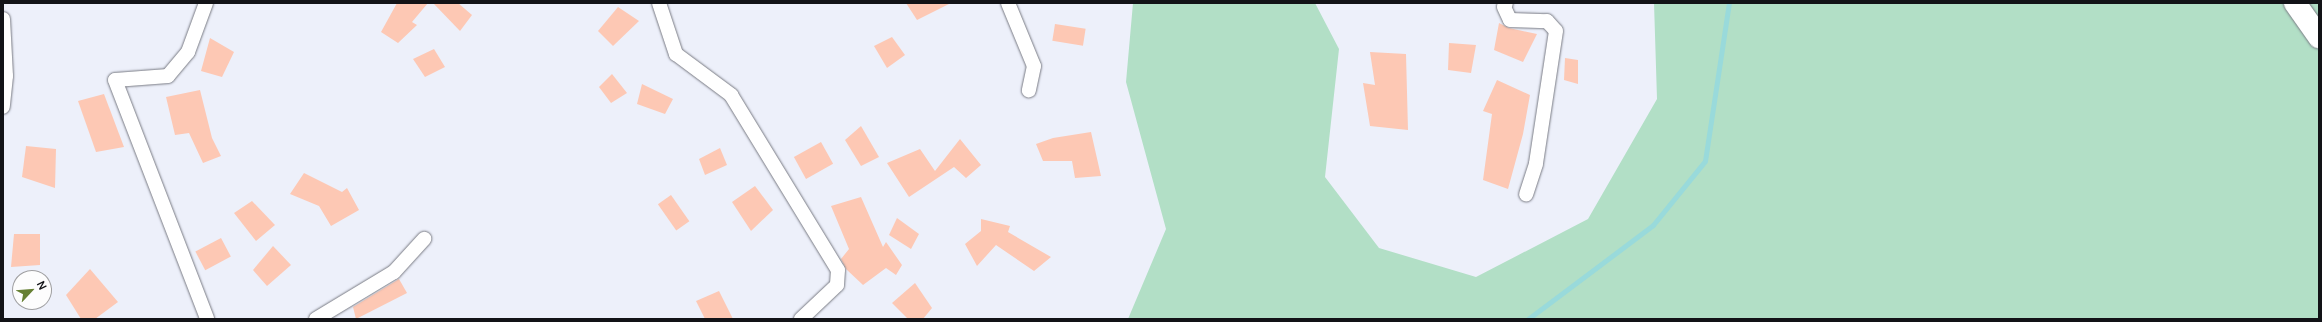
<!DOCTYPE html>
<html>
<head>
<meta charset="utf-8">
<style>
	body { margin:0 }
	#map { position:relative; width:2322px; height:322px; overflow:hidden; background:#edf0fa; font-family:Manrope,sans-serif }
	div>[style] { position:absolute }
	.green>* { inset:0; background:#b2dfc6 }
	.stream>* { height:5px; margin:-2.5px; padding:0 2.5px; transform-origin:2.5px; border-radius:2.5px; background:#99dadb }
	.building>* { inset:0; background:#fdc8b4; transform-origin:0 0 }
	.roads { filter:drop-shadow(0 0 1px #797b84) drop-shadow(0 0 1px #797b84) }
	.street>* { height:14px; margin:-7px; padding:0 7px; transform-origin:7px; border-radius:7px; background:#fff }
	.highway>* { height:22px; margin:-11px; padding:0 11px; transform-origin:11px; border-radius:11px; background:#fff }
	span { translate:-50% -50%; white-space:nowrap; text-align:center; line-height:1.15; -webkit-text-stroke:4px #fdfdfd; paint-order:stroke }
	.frame { position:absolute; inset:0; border:4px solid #121317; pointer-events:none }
	.north { position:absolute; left:12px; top:270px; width:40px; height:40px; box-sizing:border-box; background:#fdfdfd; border:1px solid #9f9fa1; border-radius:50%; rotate:64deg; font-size:11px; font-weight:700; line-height:16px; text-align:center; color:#121317 }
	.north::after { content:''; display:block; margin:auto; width:14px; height:18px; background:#668033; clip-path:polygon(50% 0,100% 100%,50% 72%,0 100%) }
</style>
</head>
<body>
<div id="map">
	<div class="green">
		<div style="clip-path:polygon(1133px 3px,1315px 3px,1339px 49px,1325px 177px,1379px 248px,1476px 277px,1588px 219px,1657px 99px,1654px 3px,2319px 3px,2319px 319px,1128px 319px,1166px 229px,1126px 82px)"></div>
	</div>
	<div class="stream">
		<div style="left:1528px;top:319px;width:156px;rotate:-36.9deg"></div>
		<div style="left:1653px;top:225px;width:82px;rotate:-50.9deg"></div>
		<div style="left:1705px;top:161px;width:160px;rotate:-81.4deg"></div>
	</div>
	<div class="building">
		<div style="clip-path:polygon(397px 3px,428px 3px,412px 22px,417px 25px,398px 43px,381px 32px)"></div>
		<div style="clip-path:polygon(433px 3px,458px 3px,472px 15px,460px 31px)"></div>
		<div style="clip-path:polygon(906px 3px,951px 3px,917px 20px)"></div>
		<div style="clip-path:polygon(618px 7px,639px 21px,613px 46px,598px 31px)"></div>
		<div style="clip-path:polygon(1499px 23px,1509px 28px,1537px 34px,1523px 62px,1494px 50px)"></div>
		<div style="left:1055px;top:24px;width:31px;height:17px;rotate:9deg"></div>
		<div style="clip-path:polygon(892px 37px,905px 55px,887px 68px,874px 46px)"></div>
		<div style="clip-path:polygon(210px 38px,234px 52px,222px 77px,201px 71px)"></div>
		<div style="clip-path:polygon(1449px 43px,1476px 45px,1471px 73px,1448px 70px)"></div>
		<div style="clip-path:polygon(434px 49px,445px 67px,425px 77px,413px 59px)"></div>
		<div style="clip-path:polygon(1370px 52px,1406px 54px,1408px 130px,1370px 126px,1363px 83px,1375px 85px)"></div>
		<div style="clip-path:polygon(1565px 58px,1578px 60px,1578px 84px,1564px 80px)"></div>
		<div style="clip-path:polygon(612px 74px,627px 93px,611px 103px,599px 87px)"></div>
		<div style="clip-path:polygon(1497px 80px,1530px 95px,1523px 134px,1508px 189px,1483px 180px,1492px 114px,1483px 111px)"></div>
		<div style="clip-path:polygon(642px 84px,673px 99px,665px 114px,637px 104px)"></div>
		<div style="clip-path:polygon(200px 90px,212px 138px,221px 156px,203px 163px,189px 133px,175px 135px,166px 97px)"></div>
		<div style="clip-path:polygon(104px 94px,124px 147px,96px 152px,78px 101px)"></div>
		<div style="clip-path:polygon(861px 126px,879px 157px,861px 166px,845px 140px)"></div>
		<div style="clip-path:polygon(1091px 132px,1101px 176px,1075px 178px,1072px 161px,1043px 161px,1036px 144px,1053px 138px)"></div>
		<div style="clip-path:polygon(960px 139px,981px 165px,966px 178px,954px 167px,909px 197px,887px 163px,920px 149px,935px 171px)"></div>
		<div style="left:821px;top:142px;width:25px;height:31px;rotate:61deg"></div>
		<div style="clip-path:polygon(26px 146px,56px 149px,55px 188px,22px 177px)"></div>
		<div style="clip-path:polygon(720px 148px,727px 165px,705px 175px,699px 159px)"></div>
		<div style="clip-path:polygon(304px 173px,342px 192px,347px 188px,359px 210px,331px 226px,319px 206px,290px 194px)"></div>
		<div style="clip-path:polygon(755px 186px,773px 210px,751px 231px,732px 202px)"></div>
		<div style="left:671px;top:195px;width:32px;height:16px;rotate:55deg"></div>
		<div style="clip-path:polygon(861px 197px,883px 247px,886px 242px,902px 265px,896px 275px,886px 268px,863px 285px,846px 269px,841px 259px,849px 249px,831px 206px)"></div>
		<div style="clip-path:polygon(252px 201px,275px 225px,256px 241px,234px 213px)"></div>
		<div style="clip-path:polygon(897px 218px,919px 234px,911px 249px,889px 235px)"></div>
		<div style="clip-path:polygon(981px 219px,1010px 226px,1008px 232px,1051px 257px,1034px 271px,996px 245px,977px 266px,965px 244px,981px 231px)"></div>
		<div style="clip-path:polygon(14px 234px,40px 234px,40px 265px,11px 267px)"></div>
		<div style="left:221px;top:238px;width:21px;height:29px;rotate:62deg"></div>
		<div style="clip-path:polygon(273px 246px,291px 265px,267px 286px,253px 270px)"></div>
		<div style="clip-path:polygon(90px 269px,118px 302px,95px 319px,81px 319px,66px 295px)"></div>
		<div style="clip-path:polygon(399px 279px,407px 293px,356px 319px,353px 307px)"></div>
		<div style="clip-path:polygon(915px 283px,932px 308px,923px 319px,908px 319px,892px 303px)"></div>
		<div style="clip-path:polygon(719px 291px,733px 319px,705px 319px,696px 301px)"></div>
	</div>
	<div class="roads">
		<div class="street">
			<div style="left:206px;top:3px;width:52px;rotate:110.2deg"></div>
			<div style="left:188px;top:52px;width:31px;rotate:130deg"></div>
			<div style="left:168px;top:76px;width:53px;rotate:175.7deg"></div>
			<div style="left:115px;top:80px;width:256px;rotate:68.9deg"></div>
			<div style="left:659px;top:3px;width:54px;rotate:71.6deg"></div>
			<div style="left:676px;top:54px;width:69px;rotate:36.7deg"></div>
			<div style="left:731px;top:95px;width:205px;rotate:58.6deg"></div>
			<div style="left:838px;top:270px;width:15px;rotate:94deg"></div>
			<div style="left:837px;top:285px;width:50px;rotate:136.6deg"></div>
			<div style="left:1008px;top:3px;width:68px;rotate:67.6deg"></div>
			<div style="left:1034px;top:66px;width:25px;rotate:102deg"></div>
			<div style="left:1506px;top:3px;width:4px;rotate:117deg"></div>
			<div style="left:1504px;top:7px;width:14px;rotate:65deg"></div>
			<div style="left:1510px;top:20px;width:37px;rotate:2deg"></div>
			<div style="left:1547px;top:21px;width:13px;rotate:48deg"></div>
			<div style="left:1556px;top:31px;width:134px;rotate:98.6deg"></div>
			<div style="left:1536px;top:164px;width:32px;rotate:108deg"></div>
			<div style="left:3px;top:19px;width:57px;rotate:87deg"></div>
			<div style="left:6px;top:76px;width:31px;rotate:96deg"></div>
			<div style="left:316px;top:319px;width:91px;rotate:-31.1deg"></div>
			<div style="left:394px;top:272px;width:45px;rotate:-47.7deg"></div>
		</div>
		<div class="highway">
			<div style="left:2295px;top:3px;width:42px;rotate:54.8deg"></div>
		</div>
	</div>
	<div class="frame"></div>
	<div class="north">N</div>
</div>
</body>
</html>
